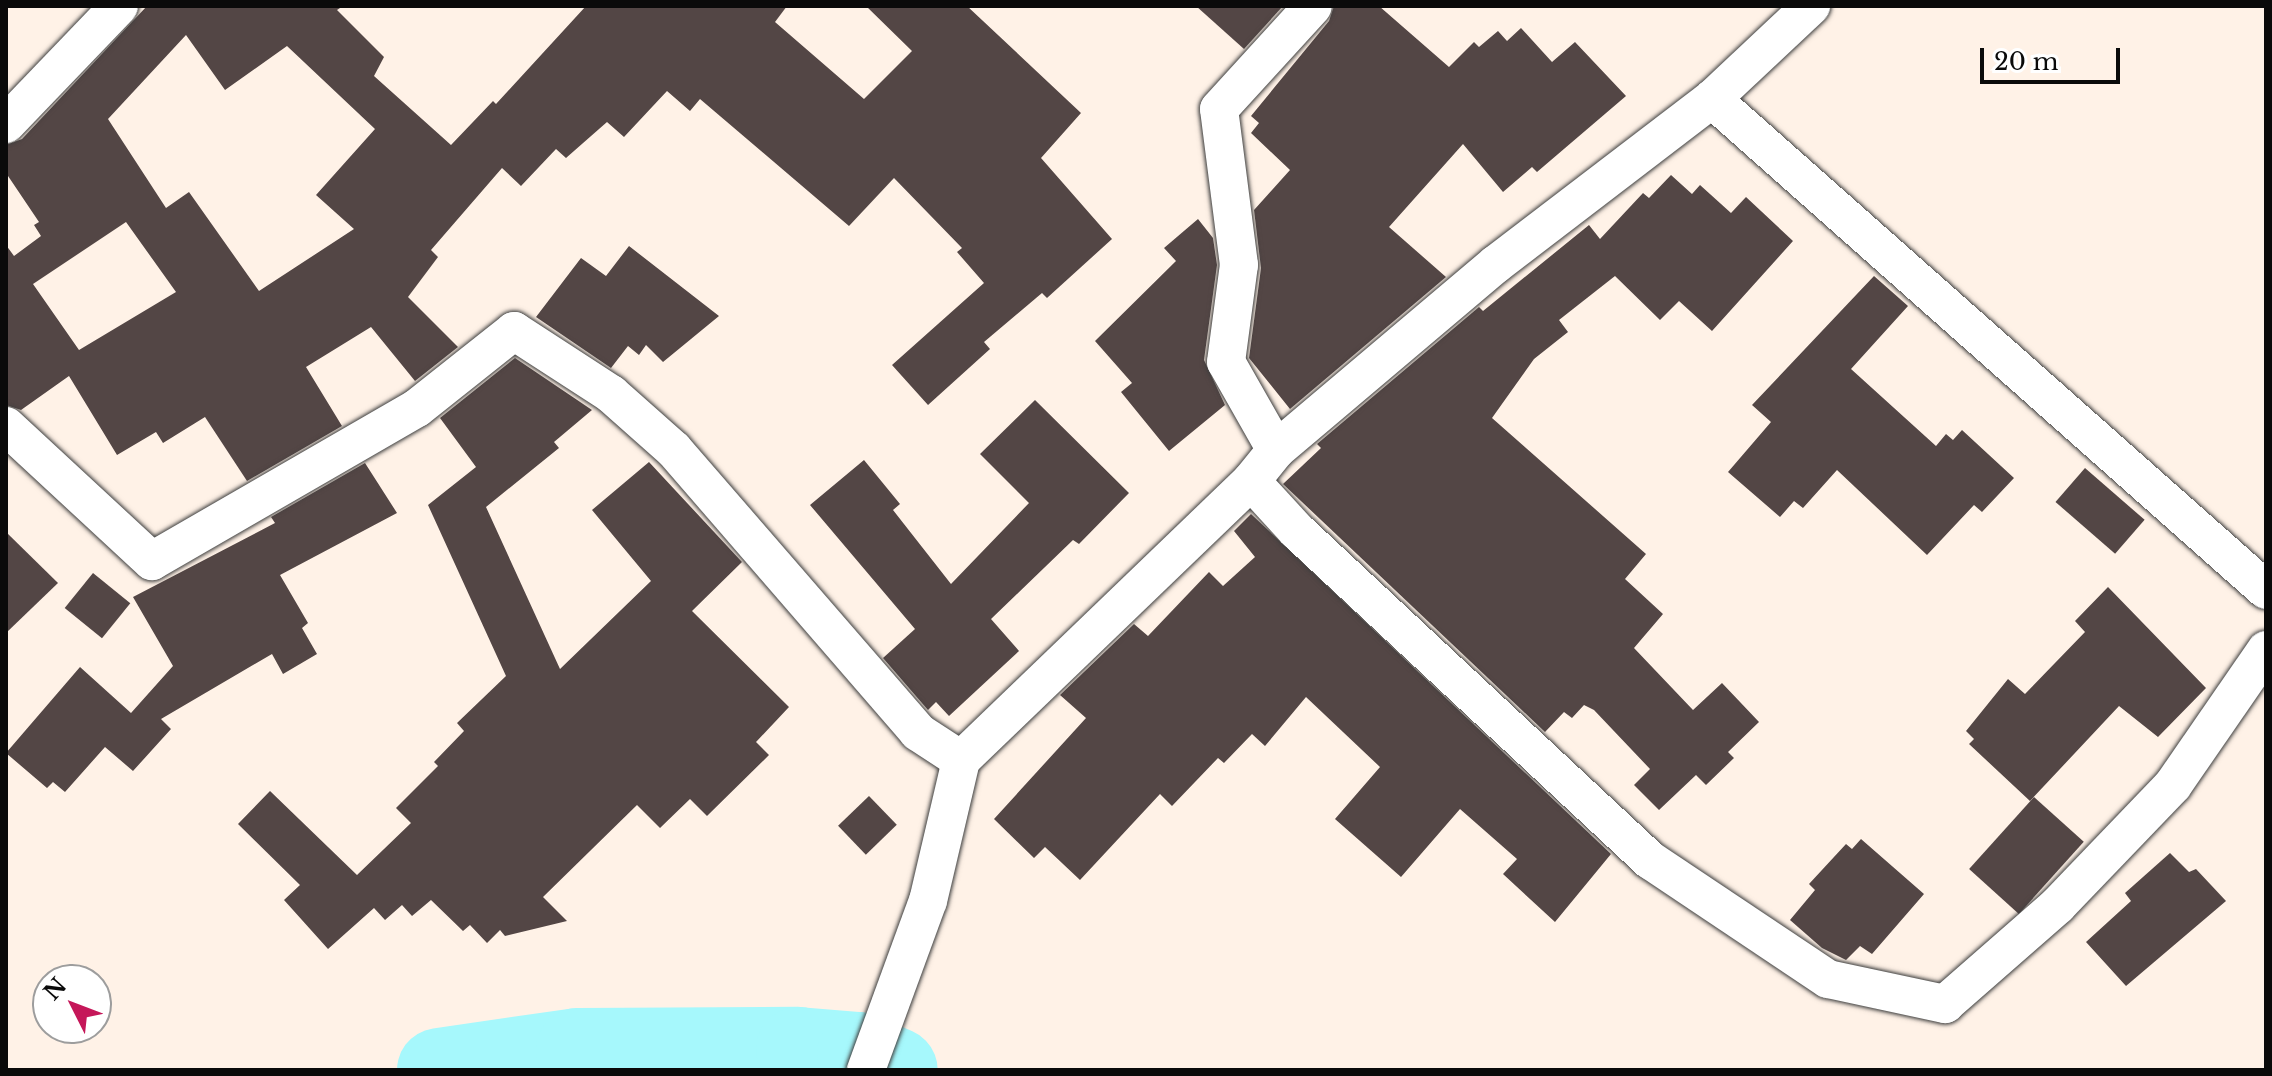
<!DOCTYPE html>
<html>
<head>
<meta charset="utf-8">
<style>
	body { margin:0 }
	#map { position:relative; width:2272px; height:1076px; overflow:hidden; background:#fff2e7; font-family:"Libre Baskerville",serif }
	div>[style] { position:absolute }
	.river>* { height:84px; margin:-42px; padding:0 42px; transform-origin:42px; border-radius:42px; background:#a6f8fc }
	.building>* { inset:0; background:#534645; transform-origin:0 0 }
	.roads { filter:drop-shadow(0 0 2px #3d3d3d) drop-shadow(0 0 2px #3d3d3d) }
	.minor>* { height:38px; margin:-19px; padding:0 19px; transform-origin:19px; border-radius:19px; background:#fff }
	span { translate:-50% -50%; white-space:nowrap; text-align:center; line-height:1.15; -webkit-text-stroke:8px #fff; paint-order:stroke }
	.frame { position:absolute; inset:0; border:8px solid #0a0a0a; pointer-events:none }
	.north { position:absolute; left:32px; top:964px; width:80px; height:80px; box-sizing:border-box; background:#fff; border:2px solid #9d9d9d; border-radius:50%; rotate:312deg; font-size:22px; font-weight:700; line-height:32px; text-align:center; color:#0a0a0a }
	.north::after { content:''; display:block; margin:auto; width:28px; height:36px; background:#c51759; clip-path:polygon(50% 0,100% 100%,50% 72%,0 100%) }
	.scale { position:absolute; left:1980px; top:48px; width:140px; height:36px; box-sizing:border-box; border:4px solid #0a0a0a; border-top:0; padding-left:10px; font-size:24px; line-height:28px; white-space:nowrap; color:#0a0a0a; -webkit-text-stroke:6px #fff; paint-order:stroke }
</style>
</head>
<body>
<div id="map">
	<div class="river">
		<div style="left:439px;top:1070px;width:140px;rotate:-8.2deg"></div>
		<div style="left:578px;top:1050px;width:220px;rotate:-0.3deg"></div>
		<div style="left:798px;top:1049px;width:61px;rotate:4.7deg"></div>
		<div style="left:859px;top:1054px;width:40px;rotate:23.4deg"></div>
	</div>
	<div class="building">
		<div style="clip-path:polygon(evenodd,147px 6px,343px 6px,337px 10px,384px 57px,374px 76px,451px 145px,493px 101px,496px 104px,586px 6px,787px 6px,775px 22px,864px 99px,912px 51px,866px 6px,967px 6px,1081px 113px,1041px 158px,1112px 239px,1047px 298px,1042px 293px,984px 342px,990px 349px,928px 405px,892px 365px,984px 283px,957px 252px,962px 248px,894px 178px,849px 226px,700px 99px,690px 111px,667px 91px,624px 137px,607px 122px,566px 158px,556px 149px,521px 186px,502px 168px,431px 250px,438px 257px,408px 297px,458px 347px,415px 381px,371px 327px,306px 367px,342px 426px,247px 481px,205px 417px,163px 443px,156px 432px,117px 455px,69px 376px,21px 410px,6px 405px,6px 245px,14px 256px,41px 236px,34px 225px,39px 222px,6px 173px,6px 145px,22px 139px,147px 6px,186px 35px,225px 90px,287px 46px,375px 129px,316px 195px,354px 229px,259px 291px,189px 192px,166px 208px,108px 119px,186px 35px,147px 6px,126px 222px,176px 292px,79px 350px,33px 284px,126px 222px)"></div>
		<div style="clip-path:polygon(1196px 6px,1283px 6px,1244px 49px)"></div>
		<div style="clip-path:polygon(1334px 6px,1379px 6px,1449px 67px,1474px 42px,1479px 47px,1498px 31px,1507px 41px,1521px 28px,1552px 62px,1575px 42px,1626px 96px,1537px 172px,1532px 167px,1503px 192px,1463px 144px,1389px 227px,1446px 277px,1290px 409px,1249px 358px,1261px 268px,1254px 210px,1290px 170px,1251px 133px,1259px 123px,1251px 116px,1329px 21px)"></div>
		<div style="clip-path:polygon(1671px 175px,1692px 194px,1700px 185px,1731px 213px,1746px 197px,1793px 241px,1712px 331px,1679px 301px,1660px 320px,1615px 276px,1559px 320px,1568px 332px,1534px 359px,1492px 418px,1646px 554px,1625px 579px,1663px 614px,1634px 648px,1693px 710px,1722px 683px,1759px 722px,1728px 752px,1734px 758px,1706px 785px,1696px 775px,1659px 810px,1634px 785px,1650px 769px,1594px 710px,1584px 705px,1572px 718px,1564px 712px,1545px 732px,1283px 484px,1321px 448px,1317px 444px,1479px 307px,1483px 311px,1589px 225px,1600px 239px,1643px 193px,1649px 198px)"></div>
		<div style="clip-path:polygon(1198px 219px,1213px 238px,1217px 265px,1204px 360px,1225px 405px,1169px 451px,1121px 392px,1132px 383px,1095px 341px,1176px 261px,1164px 248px)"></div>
		<div style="clip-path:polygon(629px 246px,719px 316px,663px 362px,646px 345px,639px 355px,628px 346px,611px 368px,536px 317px,581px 258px,606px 276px)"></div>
		<div style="clip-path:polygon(1874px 276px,1908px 306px,1851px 369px,1936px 446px,1946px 434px,1953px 440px,1962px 430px,2014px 478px,1982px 512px,1974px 505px,1927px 555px,1837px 470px,1803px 508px,1794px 501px,1780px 517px,1728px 472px,1771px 422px,1752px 405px)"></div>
		<div style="clip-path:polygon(515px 358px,592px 410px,554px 442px,559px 448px,486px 507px,560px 669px,651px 581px,592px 510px,649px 462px,742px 562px,692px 611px,789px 707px,756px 742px,769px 755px,707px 816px,690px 799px,660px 828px,637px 805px,543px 897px,567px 921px,505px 936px,500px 930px,487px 943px,470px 925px,463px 931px,431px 900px,412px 916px,402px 905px,385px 920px,374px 908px,328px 949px,284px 900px,300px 885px,238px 824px,270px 791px,357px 875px,411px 823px,396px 808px,438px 766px,434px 762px,464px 731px,457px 723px,506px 676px,428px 505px,476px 467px,440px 418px)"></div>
		<div style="clip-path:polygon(1035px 400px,1129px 493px,1079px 544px,1073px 540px,991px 619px,1019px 651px,949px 716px,936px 702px,928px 710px,883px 658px,915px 629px,810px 505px,864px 460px,900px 504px,893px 510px,951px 584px,1029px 503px,980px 454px)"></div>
		<div style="clip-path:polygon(365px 463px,397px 513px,280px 575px,308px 623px,302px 628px,317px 654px,283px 674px,272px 654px,161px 719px,171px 729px,133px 771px,105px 747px,65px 792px,53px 782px,47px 788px,6px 753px,80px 667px,131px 713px,173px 666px,133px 597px,275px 523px,271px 517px)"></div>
		<div style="left:2085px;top:468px;width:79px;height:45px;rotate:41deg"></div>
		<div style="clip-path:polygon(1251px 514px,1611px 854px,1555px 922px,1503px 874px,1517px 859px,1460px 809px,1401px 877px,1335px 819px,1380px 767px,1306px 697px,1265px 746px,1252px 734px,1224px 763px,1218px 758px,1172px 806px,1160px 794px,1080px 880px,1045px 847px,1034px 858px,994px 819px,1086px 718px,1060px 695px,1134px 624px,1148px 636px,1209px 572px,1223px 586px,1255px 557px,1234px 531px)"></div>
		<div style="clip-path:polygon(6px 532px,58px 583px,6px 633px)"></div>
		<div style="left:93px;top:573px;width:48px;height:45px;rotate:39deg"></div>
		<div style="clip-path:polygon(2108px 587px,2206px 688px,2158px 737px,2119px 706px,2030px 801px,1969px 744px,1974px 739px,1966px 731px,2008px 679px,2025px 694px,2085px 632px,2075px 621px)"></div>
		<div style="left:869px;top:796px;width:40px;height:43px;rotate:46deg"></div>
		<div style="left:2034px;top:797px;width:67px;height:97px;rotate:42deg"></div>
		<div style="clip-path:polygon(1861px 839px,1924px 894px,1872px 954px,1860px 946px,1846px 960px,1822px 948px,1790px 920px,1815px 890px,1809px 884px,1846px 844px,1852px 849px)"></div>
		<div style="clip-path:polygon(2170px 853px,2189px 872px,2196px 869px,2226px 901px,2126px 986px,2086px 942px,2131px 901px,2125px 893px)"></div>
	</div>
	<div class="roads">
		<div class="minor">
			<div style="left:1712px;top:99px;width:740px;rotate:41.55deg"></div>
			<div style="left:6px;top:124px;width:163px;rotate:-46.2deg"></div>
			<div style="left:6px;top:426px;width:199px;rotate:42.8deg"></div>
			<div style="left:152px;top:561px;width:306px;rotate:-30deg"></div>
			<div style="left:417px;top:408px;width:124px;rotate:-38.4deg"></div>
			<div style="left:514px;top:331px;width:116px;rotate:33deg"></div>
			<div style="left:611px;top:394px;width:84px;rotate:41.6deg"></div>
			<div style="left:674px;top:450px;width:373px;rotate:49.1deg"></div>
			<div style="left:918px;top:732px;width:51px;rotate:33.1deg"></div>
			<div style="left:1276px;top:450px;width:101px;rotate:-119.6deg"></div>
			<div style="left:1226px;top:362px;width:98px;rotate:-82.4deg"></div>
			<div style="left:1239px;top:265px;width:157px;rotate:-97.3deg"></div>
			<div style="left:1219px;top:109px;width:139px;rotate:-47.6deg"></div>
			<div style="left:1251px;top:481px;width:68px;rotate:47.4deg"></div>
			<div style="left:1297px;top:531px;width:483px;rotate:43deg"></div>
			<div style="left:1650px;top:860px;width:214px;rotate:33.8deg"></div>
			<div style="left:1828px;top:979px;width:120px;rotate:12.1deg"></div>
			<div style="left:1945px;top:1004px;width:150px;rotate:-41.2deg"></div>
			<div style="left:2058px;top:905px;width:166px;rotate:-46.2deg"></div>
			<div style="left:2173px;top:785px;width:164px;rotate:-55.4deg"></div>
			<div style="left:866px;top:1070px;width:180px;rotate:-69.9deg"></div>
			<div style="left:928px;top:901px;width:145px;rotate:-76.8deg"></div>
			<div style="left:961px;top:760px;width:402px;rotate:-43.9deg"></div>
			<div style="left:1251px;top:481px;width:40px;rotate:-51deg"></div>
			<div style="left:1276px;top:450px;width:288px;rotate:-40.2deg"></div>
			<div style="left:1496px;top:264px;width:272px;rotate:-37.4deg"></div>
			<div style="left:1712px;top:99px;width:136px;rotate:-43.2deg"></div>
		</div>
	</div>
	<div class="frame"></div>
	<div class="north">N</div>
	<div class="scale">20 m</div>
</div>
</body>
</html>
